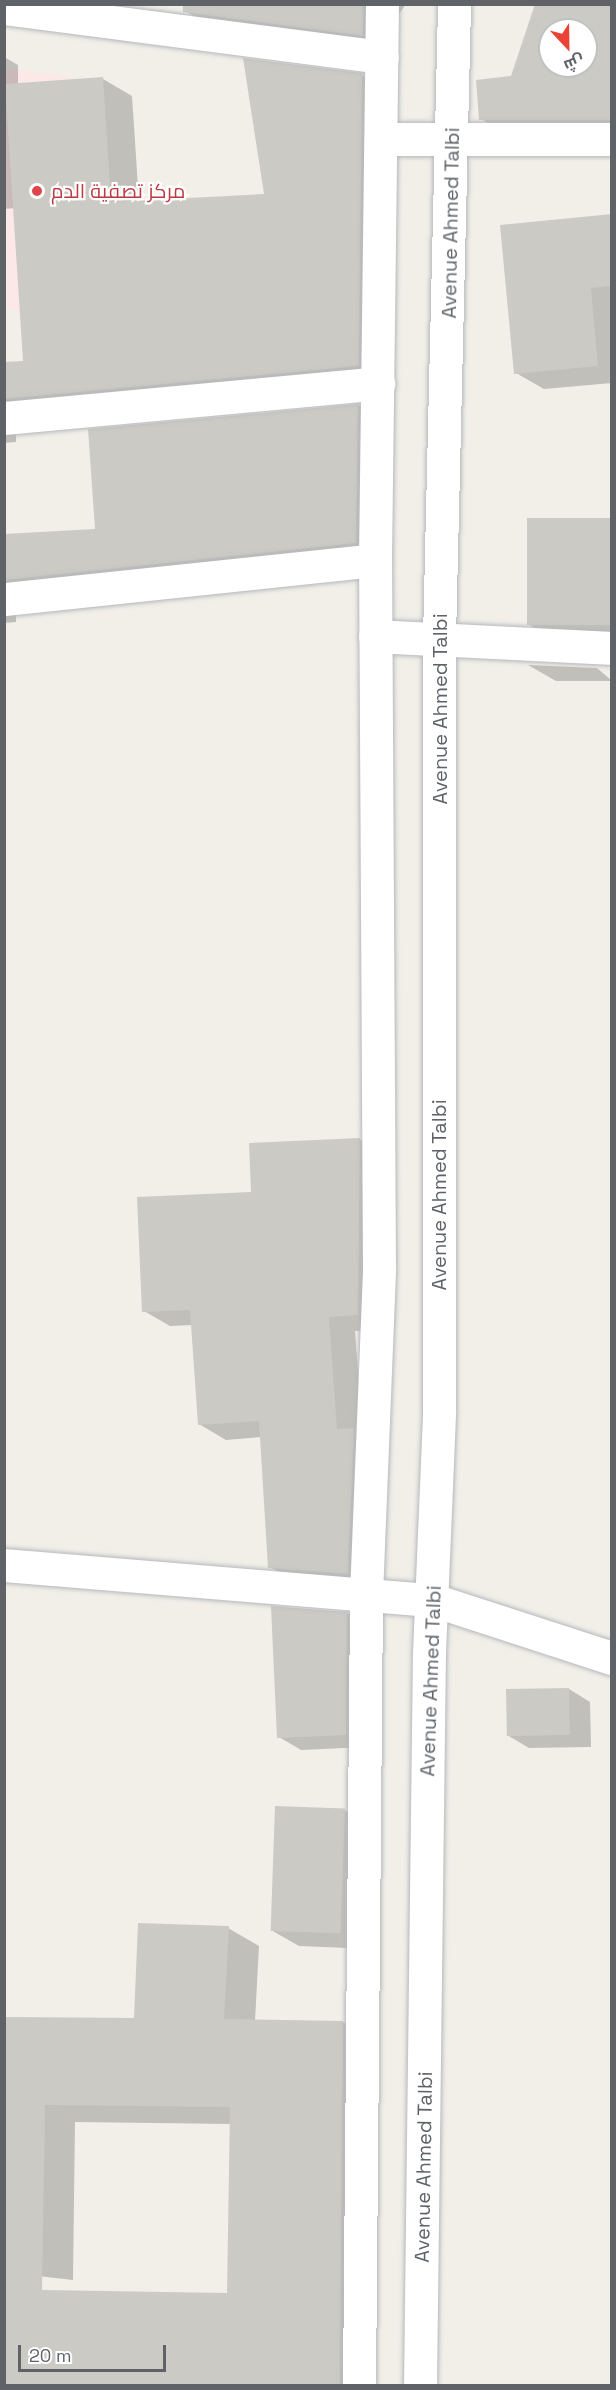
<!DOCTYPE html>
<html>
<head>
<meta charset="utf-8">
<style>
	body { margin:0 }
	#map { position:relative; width:616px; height:2390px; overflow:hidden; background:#f1efe8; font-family:"Space Grotesk",Cairo,sans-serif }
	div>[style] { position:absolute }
	.medical>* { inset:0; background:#fce8e6; transform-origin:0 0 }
	.shadow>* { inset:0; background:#0003 }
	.building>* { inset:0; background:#cccac5; transform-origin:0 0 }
	.roads { filter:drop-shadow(0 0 2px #b5b8bc) drop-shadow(0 0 2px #b5b8bc) }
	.street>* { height:33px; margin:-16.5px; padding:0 16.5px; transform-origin:16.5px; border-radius:16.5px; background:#fff }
	.secondary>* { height:33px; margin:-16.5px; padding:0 16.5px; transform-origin:16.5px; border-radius:16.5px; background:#fff }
	.dots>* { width:16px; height:16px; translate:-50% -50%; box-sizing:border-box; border:3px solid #fff; border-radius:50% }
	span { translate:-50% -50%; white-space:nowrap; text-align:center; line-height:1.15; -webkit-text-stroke:4.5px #fff; paint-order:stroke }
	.health-label { font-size:20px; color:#be3a42 }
	.left { translate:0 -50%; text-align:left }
	.street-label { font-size:20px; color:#5f6368 }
	.frame { position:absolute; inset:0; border:6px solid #5f6368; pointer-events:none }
	.north { position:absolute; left:538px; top:18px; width:60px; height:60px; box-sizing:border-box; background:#fff; border:2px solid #bfc1c3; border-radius:50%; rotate:158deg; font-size:16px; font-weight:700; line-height:24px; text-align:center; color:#5f6368 }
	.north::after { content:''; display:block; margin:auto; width:21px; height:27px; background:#ea4335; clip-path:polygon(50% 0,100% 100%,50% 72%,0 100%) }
	.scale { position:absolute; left:18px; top:2345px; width:148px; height:27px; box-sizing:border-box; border:3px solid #5f6368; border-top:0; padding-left:8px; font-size:18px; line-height:21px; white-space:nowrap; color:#5f6368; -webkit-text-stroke:4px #fff; paint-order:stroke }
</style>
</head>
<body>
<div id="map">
	<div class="medical">
		<div style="left:5px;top:68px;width:67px;height:238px;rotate:8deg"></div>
	</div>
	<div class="shadow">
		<div style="clip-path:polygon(185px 4px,406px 4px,394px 21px,393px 52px,216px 29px,185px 11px)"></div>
		<div style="clip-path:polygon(evenodd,536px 4px,612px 4px,612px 138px,512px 137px,481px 119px,512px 77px,536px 4px,550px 30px,586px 30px,586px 66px,550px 66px,550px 30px)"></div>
		<div style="clip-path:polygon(4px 57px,18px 65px,18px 85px,103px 79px,132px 96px,139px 202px,266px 195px,362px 75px,391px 92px,388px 382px,16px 426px,16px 442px,4px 443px,4px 363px,25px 362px,15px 208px,4px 209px)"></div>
		<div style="clip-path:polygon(612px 216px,612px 383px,544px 389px,516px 373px)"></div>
		<div style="clip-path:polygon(358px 405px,387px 422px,385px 559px,16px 609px,16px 622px,4px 623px,4px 535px,96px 530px)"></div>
		<div style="clip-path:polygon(612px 520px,612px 643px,556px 640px,528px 624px)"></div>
		<div style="clip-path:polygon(528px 665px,597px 668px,612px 681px,556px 681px)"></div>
		<div style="clip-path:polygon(359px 1139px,386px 1154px,384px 1330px,355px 1331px,374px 1589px,297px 1582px,270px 1567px,261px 1437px,226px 1440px,199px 1424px,192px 1325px,170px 1326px,144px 1311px,252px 1194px)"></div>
		<div style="clip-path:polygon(347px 1613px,368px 1626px,367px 1747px,301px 1750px,279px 1737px)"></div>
		<div style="clip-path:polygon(569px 1689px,590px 1702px,591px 1747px,529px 1748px,507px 1735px)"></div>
		<div style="clip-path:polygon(345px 1810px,373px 1826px,372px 1949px,299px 1946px,271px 1930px)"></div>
		<div style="clip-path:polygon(evenodd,228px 1928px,259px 1946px,255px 2021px,343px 2022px,374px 2040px,370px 2386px,25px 2386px,26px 2299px,4px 2018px,136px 2020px,228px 1928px,75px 2122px,231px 2124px,228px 2295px,26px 2291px,29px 2275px,73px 2280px,75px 2122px)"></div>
	</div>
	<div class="building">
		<div style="clip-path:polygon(183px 4px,363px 4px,363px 36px,183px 12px)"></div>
		<div style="clip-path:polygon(evenodd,535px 4px,612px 4px,612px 120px,479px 120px,476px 80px,511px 76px,535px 4px,550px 30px,586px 30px,586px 66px,550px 66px,550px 30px)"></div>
		<div style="clip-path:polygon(243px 58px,362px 73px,359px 366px,4px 399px,4px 362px,23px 361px,5px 84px,103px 77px,111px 202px,264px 194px)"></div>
		<div style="clip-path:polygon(612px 214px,612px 286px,591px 288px,598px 366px,514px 374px,500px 225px)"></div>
		<div style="clip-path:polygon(358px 404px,356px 543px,4px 580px,4px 534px,95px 529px,88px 429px)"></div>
		<div style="left:527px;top:518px;width:85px;height:107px"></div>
		<div style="clip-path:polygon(360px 1138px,358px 1315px,329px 1317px,337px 1429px,354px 1428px,348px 1574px,268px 1568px,259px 1421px,198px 1425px,190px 1310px,142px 1312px,137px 1197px,251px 1192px,249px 1143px)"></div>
		<div style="clip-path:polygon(271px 1606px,347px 1612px,346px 1735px,277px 1738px)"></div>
		<div style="left:569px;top:1688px;width:47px;height:63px;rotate:89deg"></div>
		<div style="left:275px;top:1806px;width:70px;height:125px;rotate:2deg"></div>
		<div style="clip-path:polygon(evenodd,138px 1923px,229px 1926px,224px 2019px,343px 2021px,340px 2385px,4px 2385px,4px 2017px,134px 2018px,138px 1923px,45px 2105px,230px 2107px,227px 2293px,42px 2290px,45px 2105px)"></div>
	</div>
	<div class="roads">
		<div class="street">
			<div style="left:4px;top:8px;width:381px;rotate:7.4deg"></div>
			<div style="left:383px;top:139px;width:229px"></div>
			<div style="left:4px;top:418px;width:376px;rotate:-5.3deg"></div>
			<div style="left:4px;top:599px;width:373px;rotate:-6deg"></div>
			<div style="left:375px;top:636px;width:237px;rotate:2.9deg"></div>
			<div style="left:4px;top:1565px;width:430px;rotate:4.7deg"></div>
			<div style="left:433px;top:1600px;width:188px;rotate:18deg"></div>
		</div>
		<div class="secondary">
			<div style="left:359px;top:2386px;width:791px;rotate:-89.49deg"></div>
			<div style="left:366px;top:1595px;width:328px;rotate:-87.7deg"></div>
			<div style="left:379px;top:1267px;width:707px;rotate:-90.32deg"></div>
			<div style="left:375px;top:560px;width:556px;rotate:-89.28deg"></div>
			<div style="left:420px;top:2386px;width:733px;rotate:-89.3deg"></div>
			<div style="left:429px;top:1653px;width:243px;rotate:-87.6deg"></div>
			<div style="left:439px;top:1410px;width:772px;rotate:-90deg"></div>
			<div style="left:439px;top:638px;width:634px;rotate:-88.64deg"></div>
		</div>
	</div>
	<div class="dots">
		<div style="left:37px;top:191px;background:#e0444e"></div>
	</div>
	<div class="health-label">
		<span class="left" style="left:51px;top:191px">مركز تصفية الدم</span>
	</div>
	<div class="street-label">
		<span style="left:451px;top:223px;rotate:-89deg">Avenue Ahmed Talbi</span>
		<span style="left:440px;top:709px;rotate:-90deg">Avenue Ahmed Talbi</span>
		<span style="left:439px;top:1195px;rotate:-90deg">Avenue Ahmed Talbi</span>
		<span style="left:431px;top:1681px;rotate:-88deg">Avenue Ahmed Talbi</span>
		<span style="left:424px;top:2167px;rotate:-89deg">Avenue Ahmed Talbi</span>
	</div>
	<div class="frame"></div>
	<div class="north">ش</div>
	<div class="scale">20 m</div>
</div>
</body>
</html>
